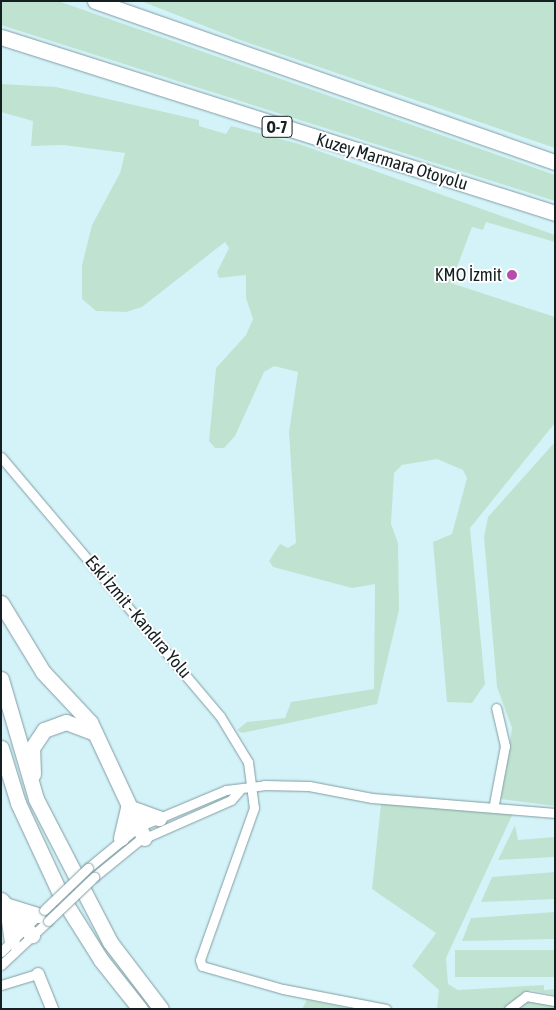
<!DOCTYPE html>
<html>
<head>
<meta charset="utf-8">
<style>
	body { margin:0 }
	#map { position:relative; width:556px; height:1010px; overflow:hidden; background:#d4f3f9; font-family:"Asap Condensed",sans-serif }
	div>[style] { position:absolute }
	.green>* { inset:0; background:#c0e3d1; transform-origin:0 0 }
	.roads { filter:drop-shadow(0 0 1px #809da2) drop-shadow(0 0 1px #809da2) }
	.street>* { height:9px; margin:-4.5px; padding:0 4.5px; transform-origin:4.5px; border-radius:4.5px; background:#fff }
	.secondary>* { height:12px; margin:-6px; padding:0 6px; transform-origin:6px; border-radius:6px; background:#fff }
	.highway>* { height:15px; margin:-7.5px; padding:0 7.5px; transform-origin:7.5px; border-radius:7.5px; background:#fff }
	.bridges { filter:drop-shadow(0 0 1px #809da2) drop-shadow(0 0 1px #809da2) }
	.street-bridge>* { height:9px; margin:-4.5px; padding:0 4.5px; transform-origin:4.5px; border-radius:4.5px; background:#fff }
	.dots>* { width:14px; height:14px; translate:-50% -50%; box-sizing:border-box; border:2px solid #fff; border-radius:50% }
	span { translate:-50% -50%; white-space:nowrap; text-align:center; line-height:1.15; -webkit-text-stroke:4px #fff; paint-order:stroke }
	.shield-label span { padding:1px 4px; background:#fff; border:1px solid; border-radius:4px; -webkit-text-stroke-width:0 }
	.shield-label { font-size:16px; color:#141f21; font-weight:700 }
	.street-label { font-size:18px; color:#141f21 }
	.poi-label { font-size:18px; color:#141f21 }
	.right { translate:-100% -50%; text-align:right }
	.frame { position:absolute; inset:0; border:2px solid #141f21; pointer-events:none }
</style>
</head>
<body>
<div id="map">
	<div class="green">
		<div style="clip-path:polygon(1px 1px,58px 1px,555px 175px,555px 201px,1px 25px)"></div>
		<div style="clip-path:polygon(141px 1px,555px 1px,555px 148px,240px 40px)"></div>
		<div style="clip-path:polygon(1px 84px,56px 87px,199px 120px,199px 126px,226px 134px,231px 126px,299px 144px,555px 235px,555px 242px,486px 222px,483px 230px,472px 227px,451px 283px,555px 317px,555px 423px,470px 528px,485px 684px,472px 703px,447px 702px,433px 542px,452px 534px,467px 478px,463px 470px,437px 459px,402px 465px,394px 473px,391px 524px,398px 543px,399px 610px,377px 704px,242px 733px,237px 730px,247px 722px,285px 718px,291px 702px,374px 689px,375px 584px,352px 588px,273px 567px,269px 561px,280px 544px,288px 548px,296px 543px,289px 432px,298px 372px,274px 366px,264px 372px,235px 436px,224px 448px,215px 448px,209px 441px,216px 368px,246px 335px,253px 319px,246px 298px,246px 275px,219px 278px,217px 272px,229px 248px,225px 242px,142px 307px,126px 312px,96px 311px,82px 299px,82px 265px,92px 225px,120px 173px,125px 153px,63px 145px,31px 146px,33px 121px,1px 112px)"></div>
		<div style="clip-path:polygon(555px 442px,555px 806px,501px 799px,512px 728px,497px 687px,484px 537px,488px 517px)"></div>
		<div style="clip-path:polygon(381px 804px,514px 811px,446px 958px,448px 984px,458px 990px,544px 985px,544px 990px,555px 989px,555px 995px,530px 990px,504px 1009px,437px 1009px,439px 990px,412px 966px,436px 933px,372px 889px)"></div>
		<div style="clip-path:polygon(515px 825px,518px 840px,555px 837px,555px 857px,498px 860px)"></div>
		<div style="clip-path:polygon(555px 872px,555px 899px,481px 902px,492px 877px)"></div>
		<div style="clip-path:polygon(555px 912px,555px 939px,462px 941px,471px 918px)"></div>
		<div style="left:555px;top:950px;width:27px;height:100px;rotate:90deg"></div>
		<div style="clip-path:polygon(307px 1000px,354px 1009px,302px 1009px)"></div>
		<div style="clip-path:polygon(527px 1001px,555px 1006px,555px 1009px,515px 1009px)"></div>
	</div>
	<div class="roads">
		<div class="street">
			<div style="left:1px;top:457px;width:339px;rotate:49.8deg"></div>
			<div style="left:220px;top:716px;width:54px;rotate:58.7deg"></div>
			<div style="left:248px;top:762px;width:46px;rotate:82.6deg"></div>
			<div style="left:254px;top:808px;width:161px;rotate:109.6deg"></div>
			<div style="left:200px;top:960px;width:6px;rotate:72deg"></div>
			<div style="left:202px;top:966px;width:84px;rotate:15.9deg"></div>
			<div style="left:283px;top:989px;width:105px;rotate:11deg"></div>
			<div style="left:494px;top:804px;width:59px;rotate:-79.3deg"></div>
			<div style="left:505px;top:746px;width:39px;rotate:-103deg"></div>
			<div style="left:88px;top:868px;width:65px;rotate:-39.4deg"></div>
			<div style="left:138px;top:827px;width:95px;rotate:-22.8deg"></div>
			<div style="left:226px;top:790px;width:38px;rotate:-7deg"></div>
			<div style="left:264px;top:785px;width:45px;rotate:1.3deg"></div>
			<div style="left:309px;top:786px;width:64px;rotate:10.8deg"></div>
			<div style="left:372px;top:798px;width:184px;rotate:4.7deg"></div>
			<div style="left:94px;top:877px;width:57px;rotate:-39.3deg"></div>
			<div style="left:138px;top:841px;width:102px;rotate:-23.8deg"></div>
			<div style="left:231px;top:800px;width:12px;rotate:-48deg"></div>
			<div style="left:1px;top:952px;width:55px;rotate:-45deg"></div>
			<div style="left:1px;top:965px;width:64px;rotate:-43.1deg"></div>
			<div style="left:1px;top:985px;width:39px;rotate:-17deg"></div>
			<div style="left:509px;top:1009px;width:21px;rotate:-37deg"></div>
			<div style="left:526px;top:996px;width:29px;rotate:10deg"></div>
		</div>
		<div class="secondary">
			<div style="left:38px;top:974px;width:38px;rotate:68deg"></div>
		</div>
		<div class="highway">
			<div style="left:95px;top:1px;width:487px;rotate:19.3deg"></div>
			<div style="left:1px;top:37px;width:581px;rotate:17.62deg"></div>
			<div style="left:1px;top:603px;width:81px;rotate:58.7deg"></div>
			<div style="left:43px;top:672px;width:69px;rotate:46.8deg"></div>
			<div style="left:90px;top:722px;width:128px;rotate:65deg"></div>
			<div style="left:1px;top:679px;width:125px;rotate:73.7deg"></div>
			<div style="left:36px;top:799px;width:161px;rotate:62.6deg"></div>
			<div style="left:110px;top:942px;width:84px;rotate:52.7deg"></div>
			<div style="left:1px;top:748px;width:58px;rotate:72.8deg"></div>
			<div style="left:18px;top:803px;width:105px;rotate:65.1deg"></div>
			<div style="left:62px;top:898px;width:73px;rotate:57.8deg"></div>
			<div style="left:101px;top:960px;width:63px;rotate:51.5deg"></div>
			<div style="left:33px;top:774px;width:26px;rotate:-92deg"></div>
			<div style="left:32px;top:748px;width:22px;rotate:-56deg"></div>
			<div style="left:44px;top:730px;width:23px;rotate:-20deg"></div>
			<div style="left:66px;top:722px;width:31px;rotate:21deg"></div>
			<div style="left:121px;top:838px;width:32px;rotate:-77deg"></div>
			<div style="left:128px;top:807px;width:33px;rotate:20deg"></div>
			<div style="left:1px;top:900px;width:47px;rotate:48.5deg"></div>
			<div style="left:8px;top:906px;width:31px;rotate:17deg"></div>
			<div style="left:7px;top:907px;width:35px;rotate:82deg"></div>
		</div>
	</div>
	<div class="bridges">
		<div class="street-bridge">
			<div style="left:44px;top:910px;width:61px;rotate:-43.7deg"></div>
			<div style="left:48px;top:921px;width:64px;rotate:-43.7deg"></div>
		</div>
	</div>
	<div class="dots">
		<div style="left:512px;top:275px;background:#b64cae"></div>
	</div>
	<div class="shield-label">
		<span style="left:277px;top:127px">O-7</span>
	</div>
	<div class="street-label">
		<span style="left:392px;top:162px;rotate:17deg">Kuzey Marmara Otoyolu</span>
		<span style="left:138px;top:617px;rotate:50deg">Eski İzmit - Kandıra Yolu</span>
	</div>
	<div class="poi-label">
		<span class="right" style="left:502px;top:275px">KMO İzmit</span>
	</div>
	<div class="frame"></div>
</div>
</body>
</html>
